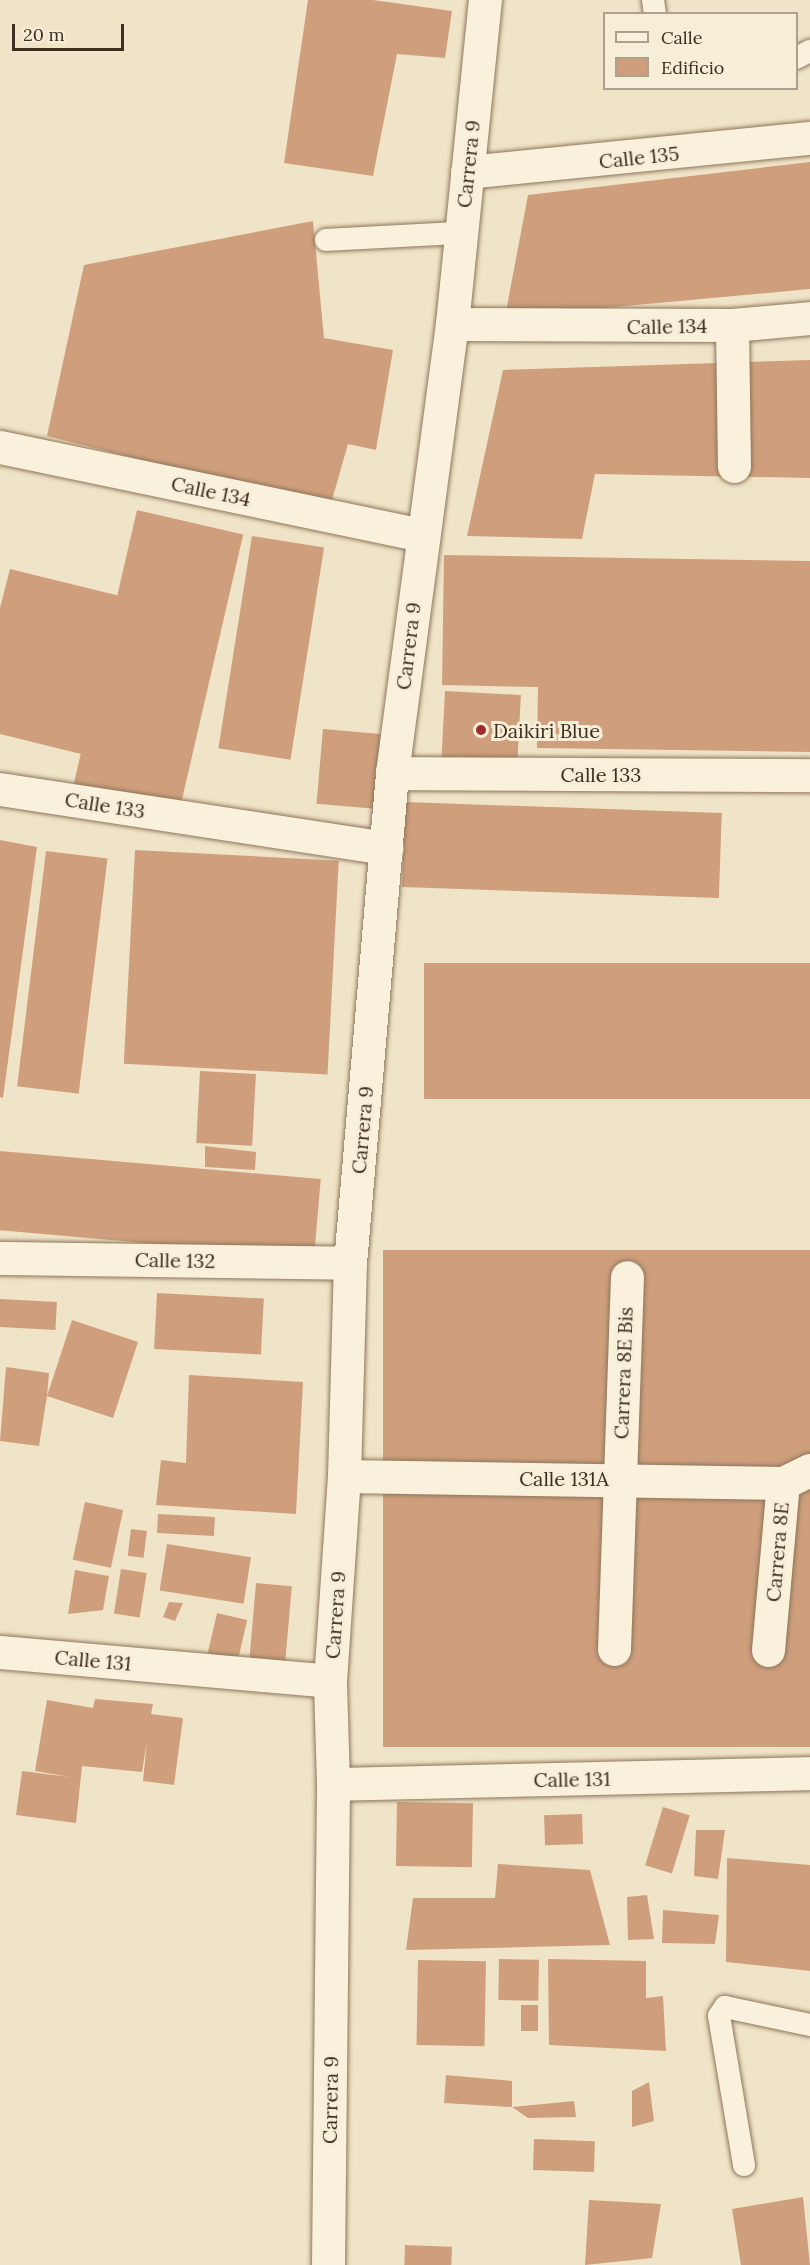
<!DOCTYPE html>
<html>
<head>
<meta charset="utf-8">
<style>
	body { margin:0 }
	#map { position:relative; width:810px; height:2265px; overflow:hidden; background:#f0e4c8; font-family:Lora,serif }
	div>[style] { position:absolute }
	.building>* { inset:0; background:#cf9f7d; transform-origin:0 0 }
	.roads { filter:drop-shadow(0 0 2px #8d765c) drop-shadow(0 0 2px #8d765c) }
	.service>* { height:22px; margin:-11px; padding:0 11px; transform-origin:11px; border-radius:11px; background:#faf1dc }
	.minor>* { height:33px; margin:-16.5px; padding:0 16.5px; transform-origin:16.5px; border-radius:16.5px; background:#faf1dc }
	.tertiary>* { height:33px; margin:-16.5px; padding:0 16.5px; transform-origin:16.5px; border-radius:16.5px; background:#faf1dc }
	.dots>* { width:16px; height:16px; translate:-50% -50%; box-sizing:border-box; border:3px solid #f7eed8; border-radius:50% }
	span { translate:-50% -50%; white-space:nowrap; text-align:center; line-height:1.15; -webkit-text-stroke:6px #f7eed8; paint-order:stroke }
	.street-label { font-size:20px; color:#3d2e20 }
	.poi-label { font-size:20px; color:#3d2e20 }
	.left { translate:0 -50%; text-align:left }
	.legend { position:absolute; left:603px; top:12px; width:195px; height:78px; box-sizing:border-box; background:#f7eed8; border:2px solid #ada18e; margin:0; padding:8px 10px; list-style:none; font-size:18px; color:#3d2e20 }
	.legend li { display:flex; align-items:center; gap:12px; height:30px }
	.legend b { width:30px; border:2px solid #ada18e }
	.scale { position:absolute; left:12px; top:24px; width:112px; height:27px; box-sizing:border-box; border:3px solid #3d2e20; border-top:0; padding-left:8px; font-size:18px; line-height:21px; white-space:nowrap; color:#3d2e20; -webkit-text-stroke:4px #f7eed8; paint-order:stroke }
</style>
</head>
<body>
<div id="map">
	<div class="building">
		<div style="clip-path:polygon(308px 0,373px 0,452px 11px,445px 58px,397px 54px,373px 176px,284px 163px)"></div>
		<div style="clip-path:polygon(810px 162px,810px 289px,505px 317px,528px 195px)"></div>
		<div style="clip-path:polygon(313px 221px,324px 338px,393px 350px,376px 450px,348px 444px,330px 507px,47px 436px,84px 265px)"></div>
		<div style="clip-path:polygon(810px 360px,810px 478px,595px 474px,582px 539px,467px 536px,503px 370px)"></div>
		<div style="left:137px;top:510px;width:109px;height:282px;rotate:13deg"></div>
		<div style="left:252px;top:536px;width:73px;height:215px;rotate:9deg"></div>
		<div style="clip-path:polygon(444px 555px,810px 561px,810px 752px,537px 748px,538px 687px,442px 685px)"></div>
		<div style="clip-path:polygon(10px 569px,120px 596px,81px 754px,0 734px,0 608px)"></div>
		<div style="left:445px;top:691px;width:76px;height:75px;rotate:3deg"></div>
		<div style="left:323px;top:729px;width:61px;height:75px;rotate:5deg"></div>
		<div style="left:405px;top:802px;width:317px;height:85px;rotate:2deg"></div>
		<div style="clip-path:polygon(0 840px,37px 847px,3px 1098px,0 1097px)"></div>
		<div style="left:135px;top:850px;width:204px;height:214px;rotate:3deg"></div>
		<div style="left:46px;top:851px;width:62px;height:237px;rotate:7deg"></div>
		<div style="left:810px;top:963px;width:136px;height:386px;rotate:90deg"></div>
		<div style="left:200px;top:1071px;width:56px;height:72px;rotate:3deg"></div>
		<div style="clip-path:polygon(205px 1146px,256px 1152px,255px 1170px,205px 1167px)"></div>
		<div style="left:0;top:1151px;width:322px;height:79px;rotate:5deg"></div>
		<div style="left:810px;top:1250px;width:497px;height:427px;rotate:90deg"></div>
		<div style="left:157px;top:1293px;width:107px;height:56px;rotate:3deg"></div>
		<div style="left:0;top:1299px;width:57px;height:28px;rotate:3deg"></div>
		<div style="clip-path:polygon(72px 1320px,138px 1342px,113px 1418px,47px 1396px,39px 1446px,0 1441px,6px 1367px,49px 1373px,47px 1396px)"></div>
		<div style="clip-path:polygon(189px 1375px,303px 1382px,296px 1514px,156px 1505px,161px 1460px,186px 1463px)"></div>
		<div style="left:85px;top:1502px;width:39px;height:59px;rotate:12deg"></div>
		<div style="left:158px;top:1514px;width:57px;height:19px;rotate:3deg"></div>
		<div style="left:131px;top:1529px;width:16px;height:27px;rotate:7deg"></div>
		<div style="left:167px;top:1544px;width:85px;height:47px;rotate:9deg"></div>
		<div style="left:121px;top:1569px;width:26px;height:45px;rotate:9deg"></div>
		<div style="clip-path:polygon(75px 1570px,109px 1576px,103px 1610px,68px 1614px)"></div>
		<div style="left:256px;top:1583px;width:36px;height:83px;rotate:5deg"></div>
		<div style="clip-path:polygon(169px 1602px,183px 1603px,175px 1621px,163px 1617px)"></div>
		<div style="left:217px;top:1613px;width:31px;height:41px;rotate:13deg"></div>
		<div style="clip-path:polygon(95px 1699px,153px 1704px,151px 1714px,183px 1718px,174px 1785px,143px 1781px,147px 1741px,142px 1772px,82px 1766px,76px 1823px,16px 1815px,22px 1771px,70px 1777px,35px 1771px,47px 1700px,93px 1708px)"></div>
		<div style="left:397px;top:1802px;width:76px;height:64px;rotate:1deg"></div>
		<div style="left:663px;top:1807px;width:28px;height:61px;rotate:17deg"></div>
		<div style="left:582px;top:1814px;width:30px;height:38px;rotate:88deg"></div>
		<div style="clip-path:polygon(696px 1830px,725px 1830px,718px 1879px,694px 1876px)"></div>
		<div style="clip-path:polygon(727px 1858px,810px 1865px,810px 1971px,726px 1962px)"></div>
		<div style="clip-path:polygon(498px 1864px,590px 1870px,610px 1945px,406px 1950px,413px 1898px,495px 1898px)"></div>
		<div style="clip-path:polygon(647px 1895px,654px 1939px,628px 1940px,627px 1897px)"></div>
		<div style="clip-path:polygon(663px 1910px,719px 1915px,715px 1944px,662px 1943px)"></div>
		<div style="left:499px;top:1959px;width:40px;height:41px;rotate:1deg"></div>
		<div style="clip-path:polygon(548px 1959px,646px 1961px,646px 1998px,663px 1996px,666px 2051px,549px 2045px)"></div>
		<div style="left:418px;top:1960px;width:68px;height:85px;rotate:1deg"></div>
		<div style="left:521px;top:2005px;width:17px;height:26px"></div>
		<div style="clip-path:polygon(446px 2075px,512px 2081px,512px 2107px,574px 2101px,576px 2117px,528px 2118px,512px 2107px,444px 2103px)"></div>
		<div style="clip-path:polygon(649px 2082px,654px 2121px,632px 2127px,632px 2091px)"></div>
		<div style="left:534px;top:2139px;width:61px;height:31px;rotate:2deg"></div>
		<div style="clip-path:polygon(803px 2197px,810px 2265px,741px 2265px,732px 2209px)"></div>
		<div style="clip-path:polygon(589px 2200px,661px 2204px,652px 2258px,585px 2265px)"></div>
		<div style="left:405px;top:2245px;width:47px;height:20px;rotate:2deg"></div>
	</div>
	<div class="roads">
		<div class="service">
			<div style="left:653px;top:0;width:14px;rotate:82deg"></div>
			<div style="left:796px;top:58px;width:16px;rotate:-27deg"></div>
			<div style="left:326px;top:240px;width:135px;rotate:-3deg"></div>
			<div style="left:744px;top:2165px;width:151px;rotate:-99.5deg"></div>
			<div style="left:719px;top:2016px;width:11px;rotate:-56deg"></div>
			<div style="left:725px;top:2007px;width:87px;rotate:12deg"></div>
		</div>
		<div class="minor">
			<div style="left:467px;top:172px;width:345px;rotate:-5.7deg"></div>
			<div style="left:452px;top:324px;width:280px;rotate:0.2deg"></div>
			<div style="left:732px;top:325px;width:78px;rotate:-5.1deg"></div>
			<div style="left:732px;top:325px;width:141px;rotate:89.2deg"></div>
			<div style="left:0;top:447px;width:432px;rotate:11.8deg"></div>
			<div style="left:392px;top:773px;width:418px;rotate:0.3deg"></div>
			<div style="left:0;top:789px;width:391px;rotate:8.7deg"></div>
			<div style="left:0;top:1258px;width:350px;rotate:0.8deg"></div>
			<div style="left:344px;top:1476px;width:439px;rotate:0.9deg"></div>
			<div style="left:614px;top:1649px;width:372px;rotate:-88deg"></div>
			<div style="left:768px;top:1650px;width:168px;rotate:-84.9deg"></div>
			<div style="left:783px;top:1483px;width:30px;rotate:-26deg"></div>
			<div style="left:0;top:1652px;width:331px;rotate:5deg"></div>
			<div style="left:333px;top:1784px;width:477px;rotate:-1.3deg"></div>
		</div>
		<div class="tertiary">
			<div style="left:328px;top:2265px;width:481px;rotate:-89.4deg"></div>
			<div style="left:333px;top:1784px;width:103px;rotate:-91.7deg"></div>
			<div style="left:330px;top:1681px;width:205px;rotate:-86.1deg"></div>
			<div style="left:344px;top:1476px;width:213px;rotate:-88.4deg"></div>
			<div style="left:350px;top:1263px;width:492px;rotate:-85.1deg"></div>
			<div style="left:392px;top:773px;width:453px;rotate:-82.4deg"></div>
			<div style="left:452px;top:324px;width:326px;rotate:-84.2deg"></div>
		</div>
	</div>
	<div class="dots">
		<div style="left:481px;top:730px;background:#9e2a2b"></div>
	</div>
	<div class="street-label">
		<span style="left:639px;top:157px;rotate:-6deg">Calle 135</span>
		<span style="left:468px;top:164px;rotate:-84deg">Carrera 9</span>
		<span style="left:667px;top:326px;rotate:-1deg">Calle 134</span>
		<span style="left:211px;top:491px;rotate:12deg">Calle 134</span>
		<span style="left:408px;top:646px;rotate:-83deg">Carrera 9</span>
		<span style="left:601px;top:774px">Calle 133</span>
		<span style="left:105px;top:805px;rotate:9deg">Calle 133</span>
		<span style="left:362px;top:1130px;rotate:-85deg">Carrera 9</span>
		<span style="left:175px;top:1260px;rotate:1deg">Calle 132</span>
		<span style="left:623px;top:1373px;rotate:-88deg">Carrera 8E Bis</span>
		<span style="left:564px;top:1478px">Calle 131A</span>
		<span style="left:777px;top:1552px;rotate:-85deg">Carrera 8E</span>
		<span style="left:335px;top:1615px;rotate:-86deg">Carrera 9</span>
		<span style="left:93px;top:1660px;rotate:5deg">Calle 131</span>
		<span style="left:572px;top:1779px;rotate:-1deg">Calle 131</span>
		<span style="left:330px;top:2100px;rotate:-89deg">Carrera 9</span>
	</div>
	<div class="poi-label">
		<span class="left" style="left:493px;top:730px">Daikiri Blue</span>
	</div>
	<ul class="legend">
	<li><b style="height:8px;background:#faf1dc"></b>Calle</li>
	<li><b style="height:16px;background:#cf9f7d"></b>Edificio</li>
	</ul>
	<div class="scale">20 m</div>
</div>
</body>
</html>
